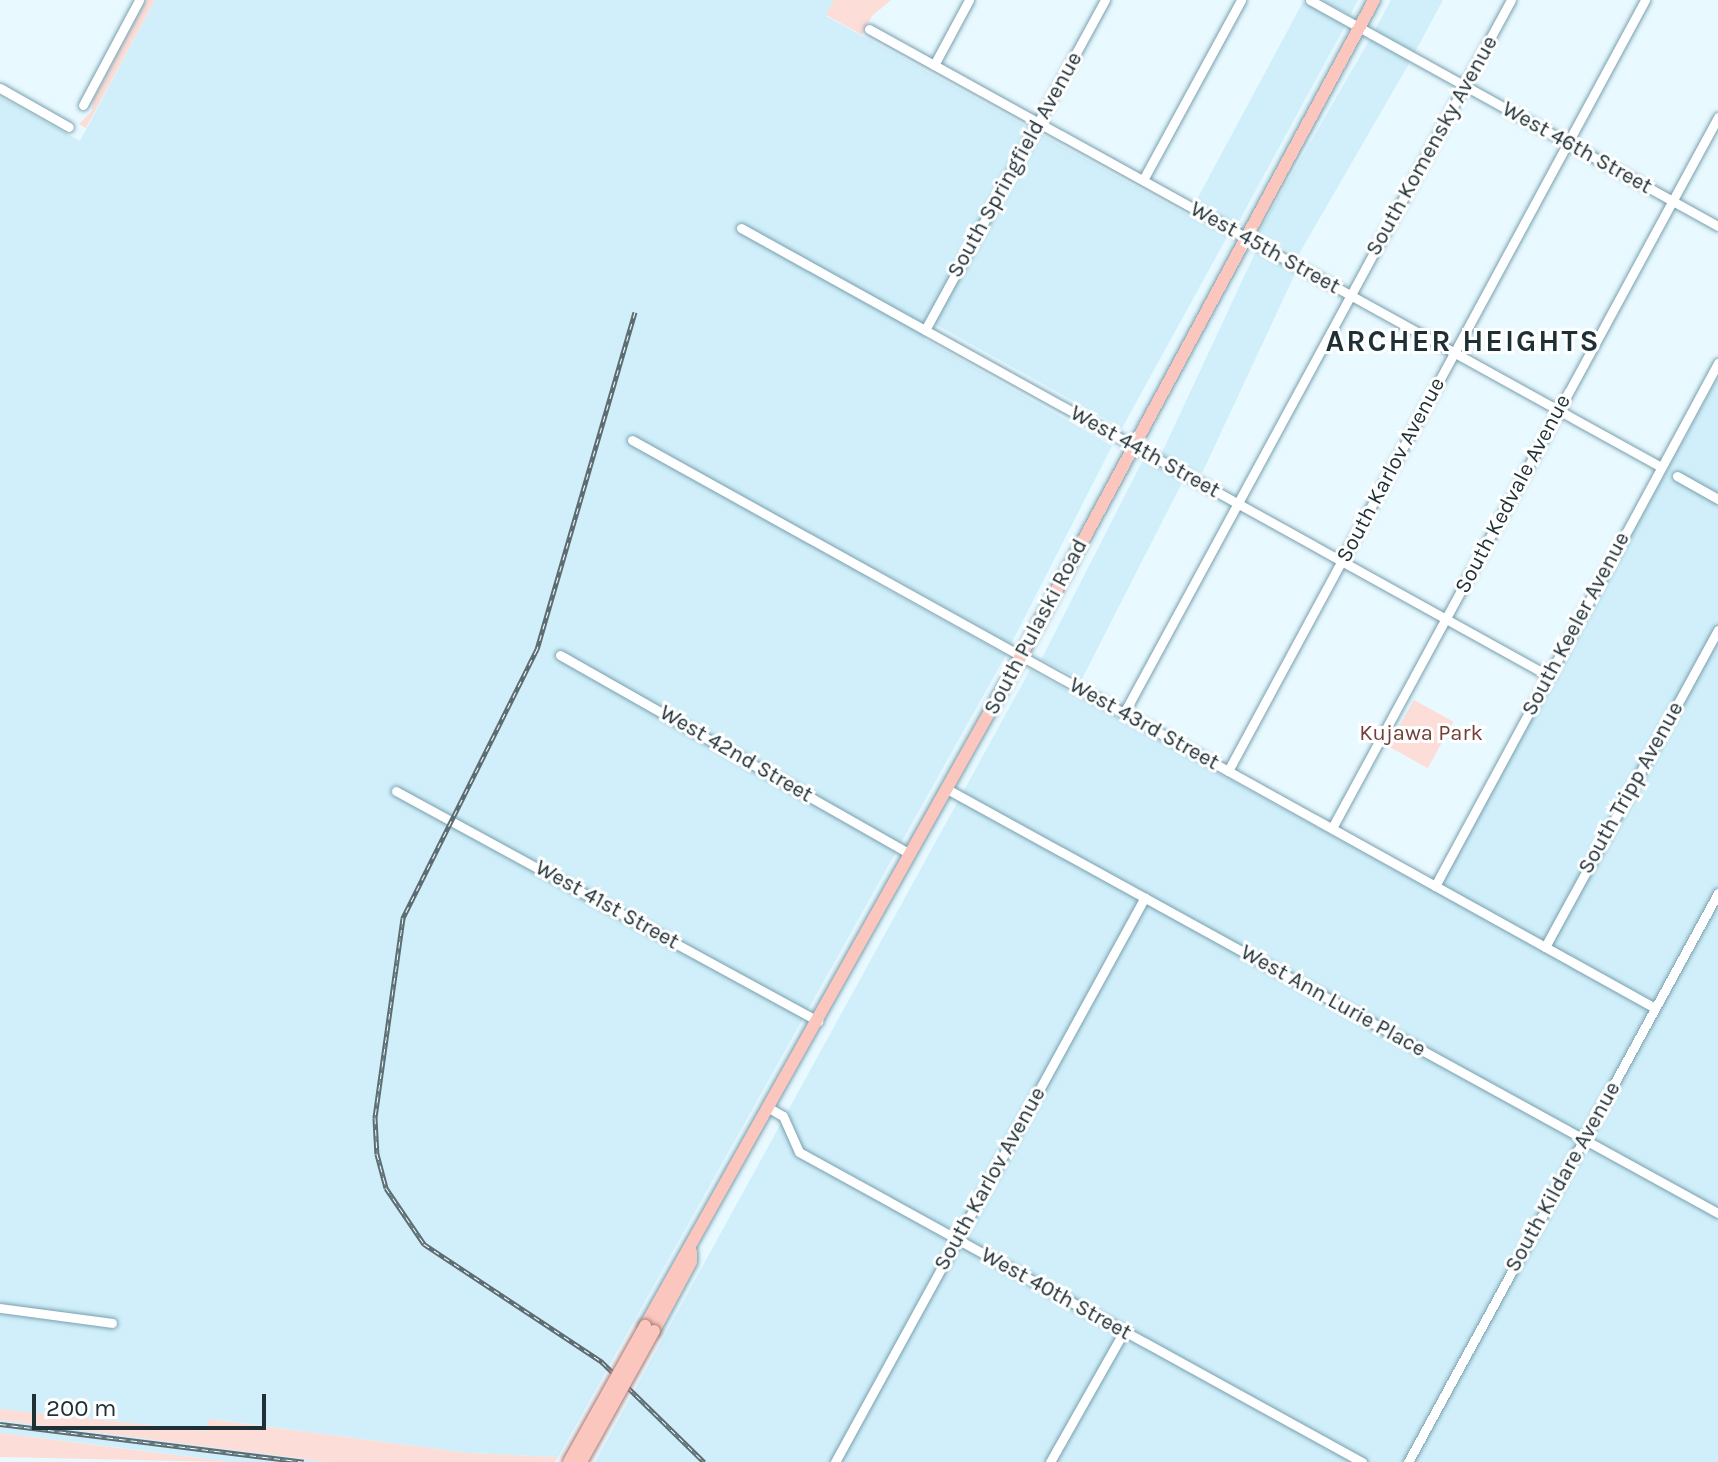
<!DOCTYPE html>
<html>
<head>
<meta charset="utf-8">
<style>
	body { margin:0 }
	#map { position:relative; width:1718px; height:1462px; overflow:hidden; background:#e8f9ff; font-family:Karla,sans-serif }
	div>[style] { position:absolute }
	.built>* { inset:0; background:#d0effa; transform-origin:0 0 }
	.green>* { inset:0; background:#fcddd7; transform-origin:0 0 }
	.roads { filter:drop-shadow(0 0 2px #78a0af) drop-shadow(0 0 2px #78a0af) }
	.minor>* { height:9px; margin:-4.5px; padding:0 4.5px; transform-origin:4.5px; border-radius:4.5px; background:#fff }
	.major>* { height:12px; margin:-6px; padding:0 6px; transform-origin:6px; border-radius:6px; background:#fac6be }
	.rail>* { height:5px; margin-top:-2.5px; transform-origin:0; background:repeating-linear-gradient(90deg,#fff 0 6px,#5c6d73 0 12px); box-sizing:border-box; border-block:2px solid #5c6d73 }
	.bridges { filter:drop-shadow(0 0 2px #ab7871) drop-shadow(0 0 2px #ab7871) }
	.major-bridge>* { height:12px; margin:-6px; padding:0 6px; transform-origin:6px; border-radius:6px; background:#fac6be }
	span { translate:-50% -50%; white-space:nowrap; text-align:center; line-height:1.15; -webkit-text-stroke:6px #fff; paint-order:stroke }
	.street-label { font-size:22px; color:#1e2f35 }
	.park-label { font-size:22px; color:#724039 }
	.district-label { font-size:30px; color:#1e2f35; font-weight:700; letter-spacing:2px }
	.scale { position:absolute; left:32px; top:1394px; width:234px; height:36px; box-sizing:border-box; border:4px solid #1e2f35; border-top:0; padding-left:10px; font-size:24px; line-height:28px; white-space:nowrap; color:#1e2f35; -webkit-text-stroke:6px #fff; paint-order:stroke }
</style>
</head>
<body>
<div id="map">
	<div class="built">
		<div style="clip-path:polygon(155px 0,834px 0,826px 16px,1227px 237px,1122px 428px,933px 323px,924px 339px,1112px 446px,1011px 644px,876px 569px,870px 580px,1006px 655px,558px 1457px,468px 1453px,210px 1419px,207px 1431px,0 1409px,0 97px,80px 141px)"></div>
		<div style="clip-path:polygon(1322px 0,1358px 0,1350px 15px)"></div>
		<div style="clip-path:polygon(1391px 0,1443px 0,1415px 52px,1375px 30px)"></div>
		<div style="clip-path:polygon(1303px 2px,1345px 26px,1238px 223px,1222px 218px,1195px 203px)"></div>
		<div style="left:1370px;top:39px;width:46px;height:224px;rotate:30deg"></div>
		<div style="left:1256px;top:251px;width:45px;height:224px;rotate:25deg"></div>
		<div style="clip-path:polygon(1718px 377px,1718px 1462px,595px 1462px,1030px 670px,1437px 893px)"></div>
		<div style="left:1143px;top:460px;width:45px;height:224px;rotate:27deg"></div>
		<div style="clip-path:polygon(0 1420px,327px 1462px,233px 1462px,0 1433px)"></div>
	</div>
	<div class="green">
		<div style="clip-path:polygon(146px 0,155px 0,86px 128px,79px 124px,92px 111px,93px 100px)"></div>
		<div style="clip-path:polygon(834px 0,891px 0,872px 16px,862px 35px,826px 15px)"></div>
		<div style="left:1414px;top:700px;width:45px;height:53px;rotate:29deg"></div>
		<div style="clip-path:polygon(0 1409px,206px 1431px,209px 1419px,468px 1453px,558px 1457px,555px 1462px,327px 1462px,0 1420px)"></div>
		<div style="clip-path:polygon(0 1433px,110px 1447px,233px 1462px,0 1457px)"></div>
	</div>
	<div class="roads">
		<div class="minor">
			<div style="left:1310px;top:0;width:466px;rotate:29deg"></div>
			<div style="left:869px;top:29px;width:905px;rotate:28.94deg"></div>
			<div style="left:934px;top:65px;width:74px;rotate:-61.7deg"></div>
			<div style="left:0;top:88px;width:79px;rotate:29.5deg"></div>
			<div style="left:83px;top:105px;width:119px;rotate:-61.9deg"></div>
			<div style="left:1143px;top:180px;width:205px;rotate:-61.4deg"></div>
			<div style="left:741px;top:228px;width:924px;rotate:29.01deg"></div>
			<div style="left:925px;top:330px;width:376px;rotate:-61.4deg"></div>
			<div style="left:632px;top:440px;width:1170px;rotate:29.04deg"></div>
			<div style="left:1677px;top:476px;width:47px;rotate:29.3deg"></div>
			<div style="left:560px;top:655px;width:403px;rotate:29.6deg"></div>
			<div style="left:1124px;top:713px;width:811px;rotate:-61.51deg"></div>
			<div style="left:1228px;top:771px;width:877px;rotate:-61.59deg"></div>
			<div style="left:947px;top:789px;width:880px;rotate:28.81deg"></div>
			<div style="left:396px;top:791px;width:481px;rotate:28.6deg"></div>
			<div style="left:1332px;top:828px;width:809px;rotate:-61.5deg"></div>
			<div style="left:1435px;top:886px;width:595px;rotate:-61.58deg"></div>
			<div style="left:1545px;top:947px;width:361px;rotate:-61.4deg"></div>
			<div style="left:769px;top:1108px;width:16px;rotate:30deg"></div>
			<div style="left:783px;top:1116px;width:39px;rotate:66deg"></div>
			<div style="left:799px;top:1152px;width:643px;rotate:28.84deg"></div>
			<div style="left:0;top:1308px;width:113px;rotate:7.6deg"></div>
			<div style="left:835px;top:1462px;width:644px;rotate:-61.25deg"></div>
			<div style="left:1050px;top:1462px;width:150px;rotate:-60.5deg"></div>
			<div style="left:1408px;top:1462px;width:648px;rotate:-61.42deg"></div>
		</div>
		<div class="major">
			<div style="left:645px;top:1326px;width:768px;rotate:-60.7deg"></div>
			<div style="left:1021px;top:656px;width:745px;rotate:-61.71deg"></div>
			<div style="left:654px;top:1331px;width:78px;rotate:-61.8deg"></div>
			<div style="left:691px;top:1262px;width:10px;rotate:-90deg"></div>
		</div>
	</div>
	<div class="rail">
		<div style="left:635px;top:312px;width:351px;rotate:106.2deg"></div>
		<div style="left:537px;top:649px;width:301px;rotate:116.5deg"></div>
		<div style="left:403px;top:918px;width:202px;rotate:98deg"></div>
		<div style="left:375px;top:1118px;width:36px;rotate:87deg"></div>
		<div style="left:377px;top:1154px;width:35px;rotate:75deg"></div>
		<div style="left:386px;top:1188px;width:68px;rotate:55.8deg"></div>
		<div style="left:424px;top:1244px;width:214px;rotate:33.5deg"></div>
		<div style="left:602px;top:1362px;width:143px;rotate:44.4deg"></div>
		<div style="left:0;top:1424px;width:306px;rotate:7.1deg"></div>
	</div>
	<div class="bridges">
		<div class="major-bridge">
			<div style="left:569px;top:1462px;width:156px;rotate:-60.8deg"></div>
			<div style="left:581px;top:1462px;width:150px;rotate:-60.9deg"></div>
		</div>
	</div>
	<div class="street-label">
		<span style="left:1432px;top:146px;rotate:-61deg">South Komensky Avenue</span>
		<span style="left:1577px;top:148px;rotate:29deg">West 46th Street</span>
		<span style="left:1015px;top:165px;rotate:-61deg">South Springfield Avenue</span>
		<span style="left:1265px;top:248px;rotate:29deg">West 45th Street</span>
		<span style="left:1145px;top:452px;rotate:29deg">West 44th Street</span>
		<span style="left:1391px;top:470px;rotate:-62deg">South Karlov Avenue</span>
		<span style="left:1513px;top:494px;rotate:-62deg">South Kedvale Avenue</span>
		<span style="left:1576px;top:624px;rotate:-62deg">South Keeler Avenue</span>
		<span style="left:1036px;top:627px;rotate:-62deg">South Pulaski Road</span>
		<span style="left:1144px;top:724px;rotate:29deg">West 43rd Street</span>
		<span style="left:736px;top:754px;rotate:30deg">West 42nd Street</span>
		<span style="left:1631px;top:788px;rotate:-61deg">South Tripp Avenue</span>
		<span style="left:607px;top:905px;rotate:29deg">West 41st Street</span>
		<span style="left:1333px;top:1001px;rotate:29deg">West Ann Lurie Place</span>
		<span style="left:1563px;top:1177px;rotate:-61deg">South Kildare Avenue</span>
		<span style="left:990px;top:1179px;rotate:-61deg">South Karlov Avenue</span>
		<span style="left:1056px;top:1294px;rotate:29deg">West 40th Street</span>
	</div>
	<div class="park-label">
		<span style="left:1421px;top:734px">Kujawa Park</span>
	</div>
	<div class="district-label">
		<span style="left:1463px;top:341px">ARCHER HEIGHTS</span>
	</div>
	<div class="scale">200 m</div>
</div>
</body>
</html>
